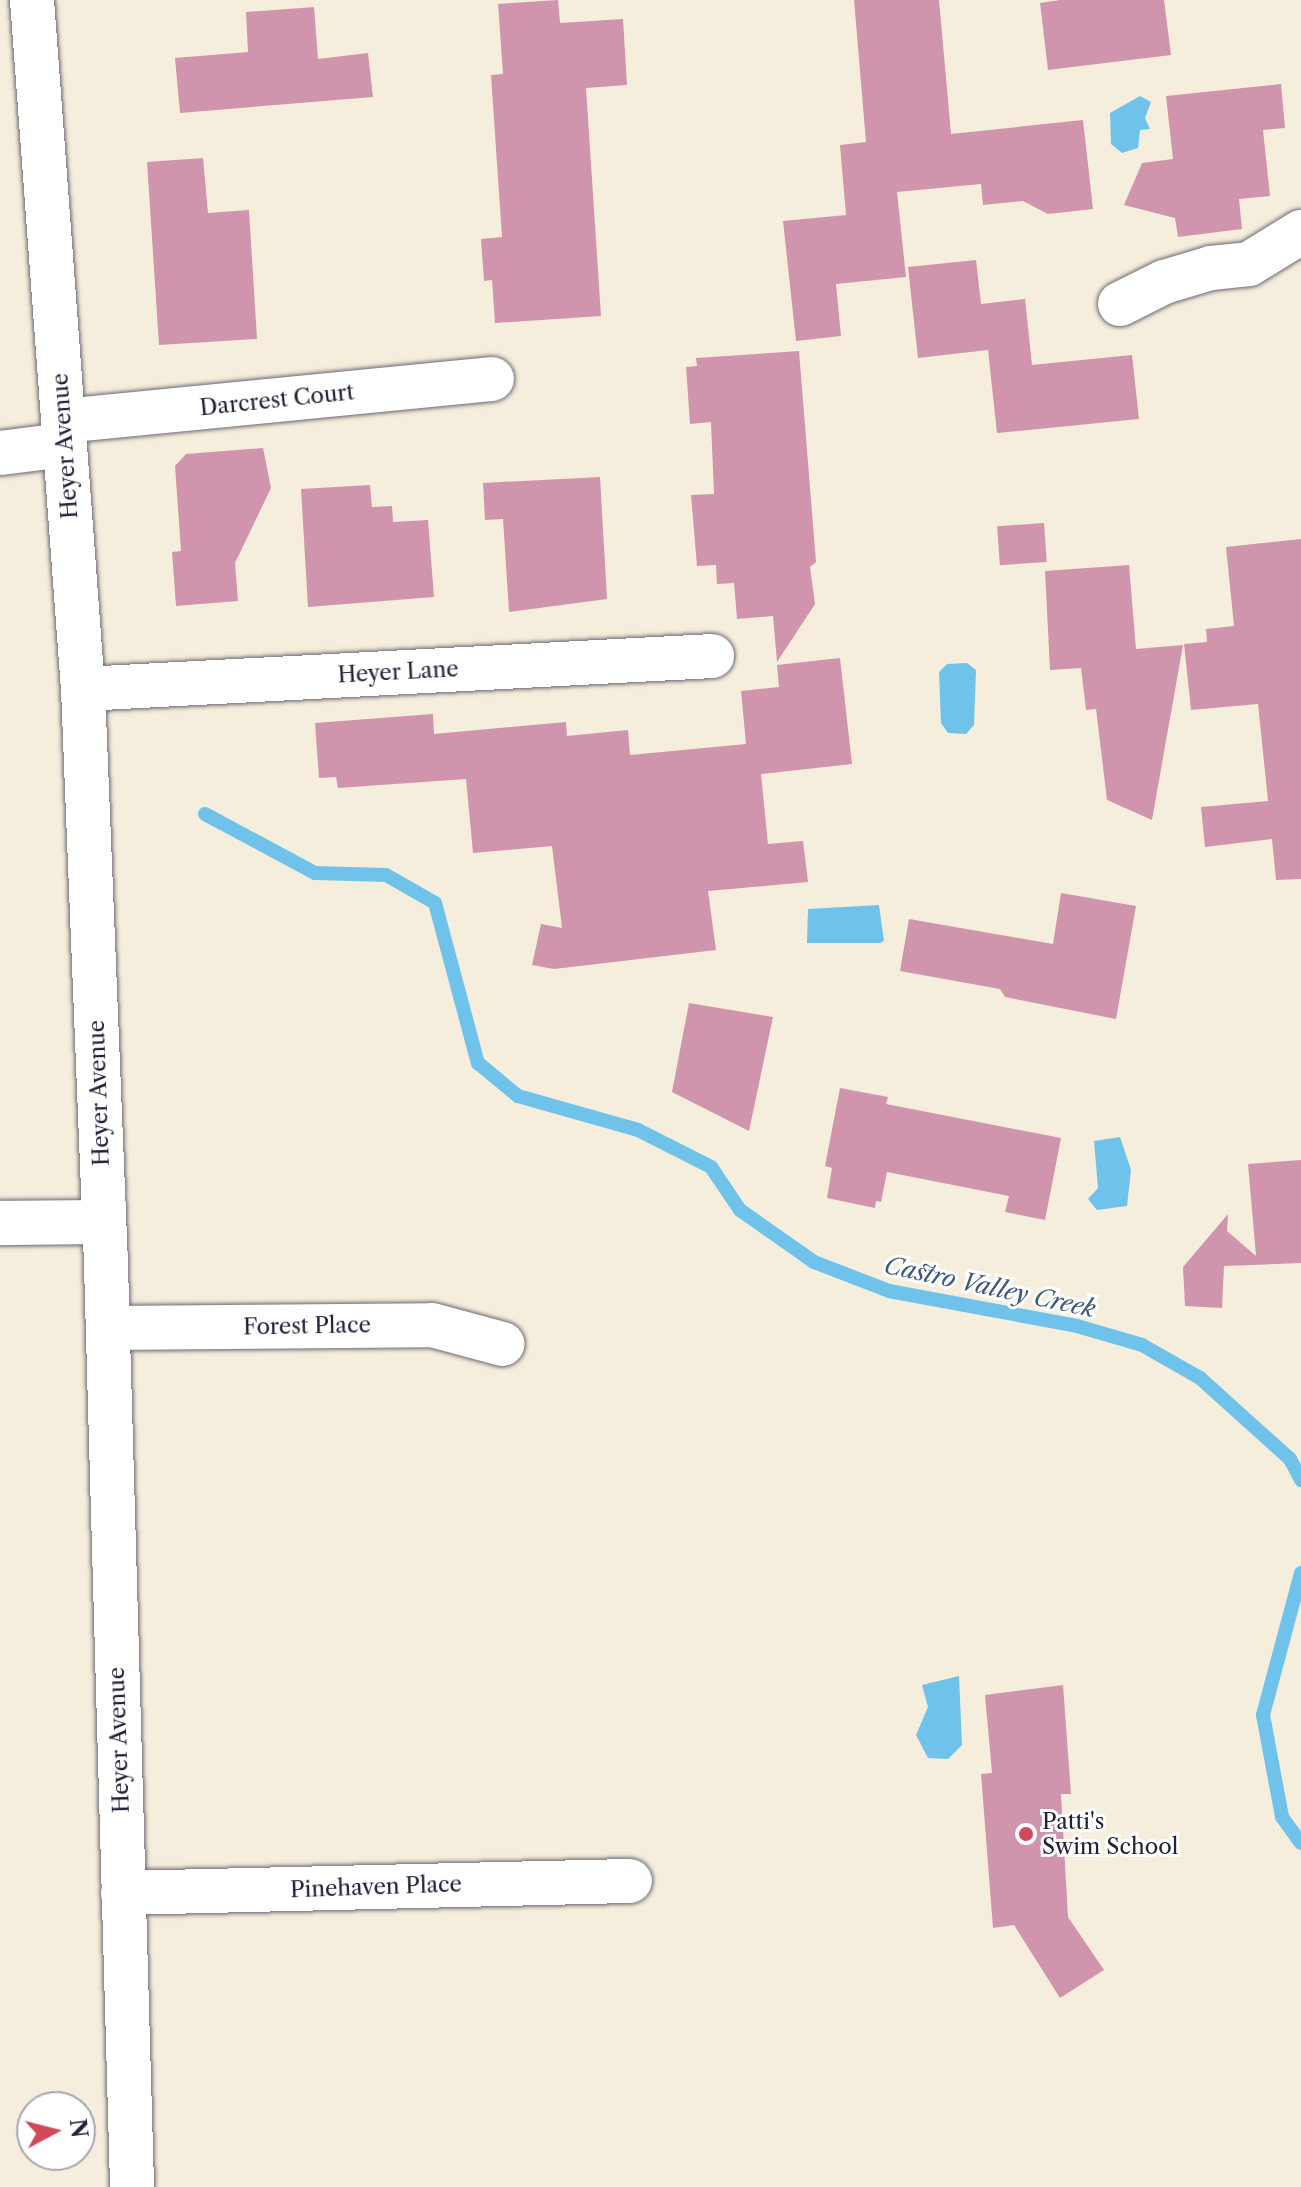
<!DOCTYPE html>
<html>
<head>
<meta charset="utf-8">
<style>
	body { margin:0 }
	#map { position:relative; width:1301px; height:2187px; overflow:hidden; background:#f6eedc; font-family:"Libre Caslon Text",serif }
	div>[style] { position:absolute }
	.water>* { inset:0; background:#6fc3eb }
	.stream>* { height:14px; margin:-7px; padding:0 7px; transform-origin:7px; border-radius:7px; background:#6fc3eb }
	.building>* { inset:0; background:#d095ad; transform-origin:0 0 }
	.roads { filter:drop-shadow(0 0 2px #6c6973) drop-shadow(0 0 2px #6c6973) }
	.minor>* { height:44px; margin:-22px; padding:0 22px; transform-origin:22px; border-radius:22px; background:#fff }
	.tertiary>* { height:44px; margin:-22px; padding:0 22px; transform-origin:22px; border-radius:22px; background:#fff }
	.dots>* { width:22px; height:22px; translate:-50% -50%; box-sizing:border-box; border:4px solid #fff; border-radius:50% }
	span { translate:-50% -50%; white-space:nowrap; text-align:center; line-height:1.15; -webkit-text-stroke:6px #fff; paint-order:stroke }
	.street-label { font-size:22px; color:#22223b }
	.poi-label { font-size:22px; color:#22223b }
	.left { translate:0 -50%; text-align:left }
	.water-label { font-size:24px; color:#3d5a79; font-style:italic }
	.north { position:absolute; left:16px; top:2091px; width:80px; height:80px; box-sizing:border-box; background:#fff; border:2px solid #a7a7b1; border-radius:50%; rotate:83deg; font-size:22px; font-weight:700; line-height:32px; text-align:center; color:#22223b }
	.north::after { content:''; display:block; margin:auto; width:28px; height:36px; background:#d1495b; clip-path:polygon(50% 0,100% 100%,50% 72%,0 100%) }
</style>
</head>
<body>
<div id="map">
	<div class="water">
		<div style="clip-path:polygon(1140px 96px,1151px 102px,1145px 118px,1150px 129px,1140px 130px,1138px 148px,1122px 153px,1111px 144px,1110px 113px)"></div>
		<div style="clip-path:polygon(967px 663px,976px 670px,974px 725px,966px 734px,948px 733px,941px 723px,939px 672px,947px 664px)"></div>
		<div style="clip-path:polygon(879px 905px,884px 941px,880px 943px,807px 943px,808px 909px)"></div>
		<div style="clip-path:polygon(1120px 1137px,1131px 1170px,1127px 1206px,1097px 1210px,1088px 1199px,1098px 1188px,1094px 1141px)"></div>
		<div style="clip-path:polygon(959px 1676px,962px 1745px,948px 1759px,928px 1758px,916px 1735px,928px 1707px,922px 1685px)"></div>
	</div>
	<div class="stream">
		<div style="left:205px;top:814px;width:125px;rotate:28.2deg"></div>
		<div style="left:315px;top:873px;width:71px;rotate:1.6deg"></div>
		<div style="left:386px;top:875px;width:56px;rotate:29.7deg"></div>
		<div style="left:435px;top:903px;width:166px;rotate:75deg"></div>
		<div style="left:478px;top:1063px;width:52px;rotate:39.5deg"></div>
		<div style="left:518px;top:1096px;width:125px;rotate:15.8deg"></div>
		<div style="left:638px;top:1130px;width:82px;rotate:26.9deg"></div>
		<div style="left:711px;top:1167px;width:52px;rotate:56deg"></div>
		<div style="left:740px;top:1210px;width:90px;rotate:35.1deg"></div>
		<div style="left:814px;top:1262px;width:80px;rotate:21.1deg"></div>
		<div style="left:889px;top:1291px;width:191px;rotate:10.5deg"></div>
		<div style="left:1077px;top:1326px;width:68px;rotate:16.3deg"></div>
		<div style="left:1142px;top:1345px;width:67px;rotate:29.6deg"></div>
		<div style="left:1200px;top:1378px;width:121px;rotate:42deg"></div>
		<div style="left:1290px;top:1459px;width:24px;rotate:62deg"></div>
		<div style="left:1301px;top:1573px;width:147px;rotate:105deg"></div>
		<div style="left:1263px;top:1715px;width:104px;rotate:79.4deg"></div>
		<div style="left:1282px;top:1817px;width:32px;rotate:54deg"></div>
	</div>
	<div class="building">
		<div style="clip-path:polygon(558px 0,560px 23px,623px 19px,627px 85px,586px 88px,601px 316px,495px 323px,492px 280px,484px 281px,481px 239px,502px 237px,491px 75px,503px 74px,498px 4px)"></div>
		<div style="clip-path:polygon(854px 0,939px 0,951px 134px,1083px 120px,1093px 209px,1048px 214px,1023px 201px,983px 205px,981px 184px,897px 192px,906px 277px,836px 284px,841px 336px,796px 341px,783px 221px,846px 215px,840px 145px,866px 142px)"></div>
		<div style="clip-path:polygon(1060px 0,1164px 0,1171px 55px,1048px 70px,1040px 3px)"></div>
		<div style="clip-path:polygon(314px 7px,318px 59px,368px 53px,373px 97px,180px 113px,175px 58px,248px 52px,246px 12px)"></div>
		<div style="clip-path:polygon(1281px 84px,1285px 128px,1263px 130px,1270px 196px,1239px 199px,1242px 229px,1178px 237px,1175px 218px,1124px 205px,1142px 163px,1173px 159px,1166px 96px)"></div>
		<div style="clip-path:polygon(203px 158px,208px 213px,249px 210px,257px 339px,159px 345px,147px 162px)"></div>
		<div style="clip-path:polygon(976px 260px,981px 304px,1025px 299px,1032px 365px,1132px 355px,1139px 419px,997px 433px,988px 350px,918px 358px,908px 267px)"></div>
		<div style="clip-path:polygon(799px 351px,816px 562px,810px 567px,815px 604px,777px 662px,773px 616px,737px 619px,734px 583px,717px 584px,716px 565px,697px 566px,691px 495px,714px 494px,711px 422px,690px 424px,686px 367px,697px 366px,696px 358px)"></div>
		<div style="clip-path:polygon(263px 448px,271px 488px,235px 563px,238px 601px,176px 606px,172px 552px,181px 551px,175px 466px,186px 454px)"></div>
		<div style="clip-path:polygon(600px 477px,607px 599px,509px 612px,503px 519px,485px 520px,483px 483px)"></div>
		<div style="clip-path:polygon(370px 485px,372px 507px,392px 506px,393px 522px,428px 520px,434px 597px,308px 607px,301px 489px)"></div>
		<div style="left:1044px;top:523px;width:39px;height:47px;rotate:86deg"></div>
		<div style="clip-path:polygon(1301px 539px,1301px 879px,1276px 880px,1272px 839px,1205px 847px,1201px 807px,1268px 801px,1258px 704px,1191px 710px,1184px 644px,1207px 642px,1206px 629px,1234px 626px,1226px 547px)"></div>
		<div style="clip-path:polygon(1129px 565px,1136px 649px,1183px 645px,1152px 820px,1107px 800px,1096px 709px,1086px 710px,1081px 668px,1050px 670px,1045px 571px)"></div>
		<div style="clip-path:polygon(840px 658px,852px 764px,761px 774px,768px 844px,803px 841px,808px 882px,708px 891px,716px 950px,554px 969px,532px 965px,541px 924px,562px 928px,552px 846px,473px 853px,466px 779px,338px 788px,336px 777px,319px 778px,315px 723px,433px 714px,434px 734px,566px 722px,567px 736px,628px 730px,630px 755px,746px 744px,741px 691px,779px 687px,777px 665px)"></div>
		<div style="clip-path:polygon(1061px 893px,1136px 906px,1116px 1019px,1005px 997px,1000px 989px,900px 971px,909px 919px,1053px 944px)"></div>
		<div style="clip-path:polygon(689px 1003px,773px 1017px,749px 1131px,672px 1092px)"></div>
		<div style="clip-path:polygon(840px 1088px,888px 1097px,886px 1104px,1061px 1138px,1045px 1220px,1005px 1212px,1009px 1196px,887px 1172px,881px 1202px,876px 1201px,875px 1208px,827px 1198px,832px 1168px,825px 1166px)"></div>
		<div style="clip-path:polygon(1301px 1160px,1301px 1263px,1224px 1266px,1222px 1308px,1185px 1306px,1183px 1267px,1228px 1214px,1227px 1231px,1256px 1256px,1248px 1164px)"></div>
		<div style="clip-path:polygon(1063px 1685px,1071px 1794px,1061px 1794px,1068px 1917px,1104px 1970px,1060px 1998px,1014px 1925px,993px 1928px,981px 1774px,992px 1773px,985px 1695px)"></div>
	</div>
	<div class="roads">
		<div class="minor">
			<div style="left:1120px;top:304px;width:49px;rotate:-26.6deg"></div>
			<div style="left:1164px;top:282px;width:49px;rotate:-16.6deg"></div>
			<div style="left:1211px;top:268px;width:38px;rotate:-6deg"></div>
			<div style="left:1249px;top:264px;width:61px;rotate:-31.6deg"></div>
			<div style="left:63px;top:421px;width:431px;rotate:-5.6deg"></div>
			<div style="left:0;top:453px;width:64px;rotate:-7.1deg"></div>
			<div style="left:83px;top:689px;width:630px;rotate:-3deg"></div>
			<div style="left:0;top:1223px;width:104px;rotate:-0.6deg"></div>
			<div style="left:108px;top:1328px;width:324px;rotate:-0.5deg"></div>
			<div style="left:432px;top:1325px;width:73px;rotate:15deg"></div>
			<div style="left:123px;top:1893px;width:507px;rotate:-1.36deg"></div>
		</div>
		<div class="tertiary">
			<div style="left:32px;top:0;width:691px;rotate:85.77deg"></div>
			<div style="left:83px;top:689px;width:576px;rotate:87.71deg"></div>
			<div style="left:106px;top:1265px;width:922px;rotate:88.38deg"></div>
		</div>
	</div>
	<div class="dots">
		<div style="left:1026px;top:1834px;background:#d1495b"></div>
	</div>
	<div class="street-label">
		<span style="left:277px;top:400px;rotate:-6deg">Darcrest Court</span>
		<span style="left:65px;top:446px;rotate:-94deg">Heyer Avenue</span>
		<span style="left:398px;top:672px;rotate:-3deg">Heyer Lane</span>
		<span style="left:99px;top:1093px;rotate:-92deg">Heyer Avenue</span>
		<span style="left:307px;top:1326px;rotate:-1deg">Forest Place</span>
		<span style="left:119px;top:1740px;rotate:-92deg">Heyer Avenue</span>
		<span style="left:376px;top:1887px;rotate:-2deg">Pinehaven Place</span>
	</div>
	<div class="poi-label">
		<span class="left" style="left:1042px;top:1834px">Patti's<br>Swim School</span>
	</div>
	<div class="water-label">
		<span style="left:990px;top:1287px;rotate:12deg">Castro Valley Creek</span>
	</div>
	<div class="north">N</div>
</div>
</body>
</html>
